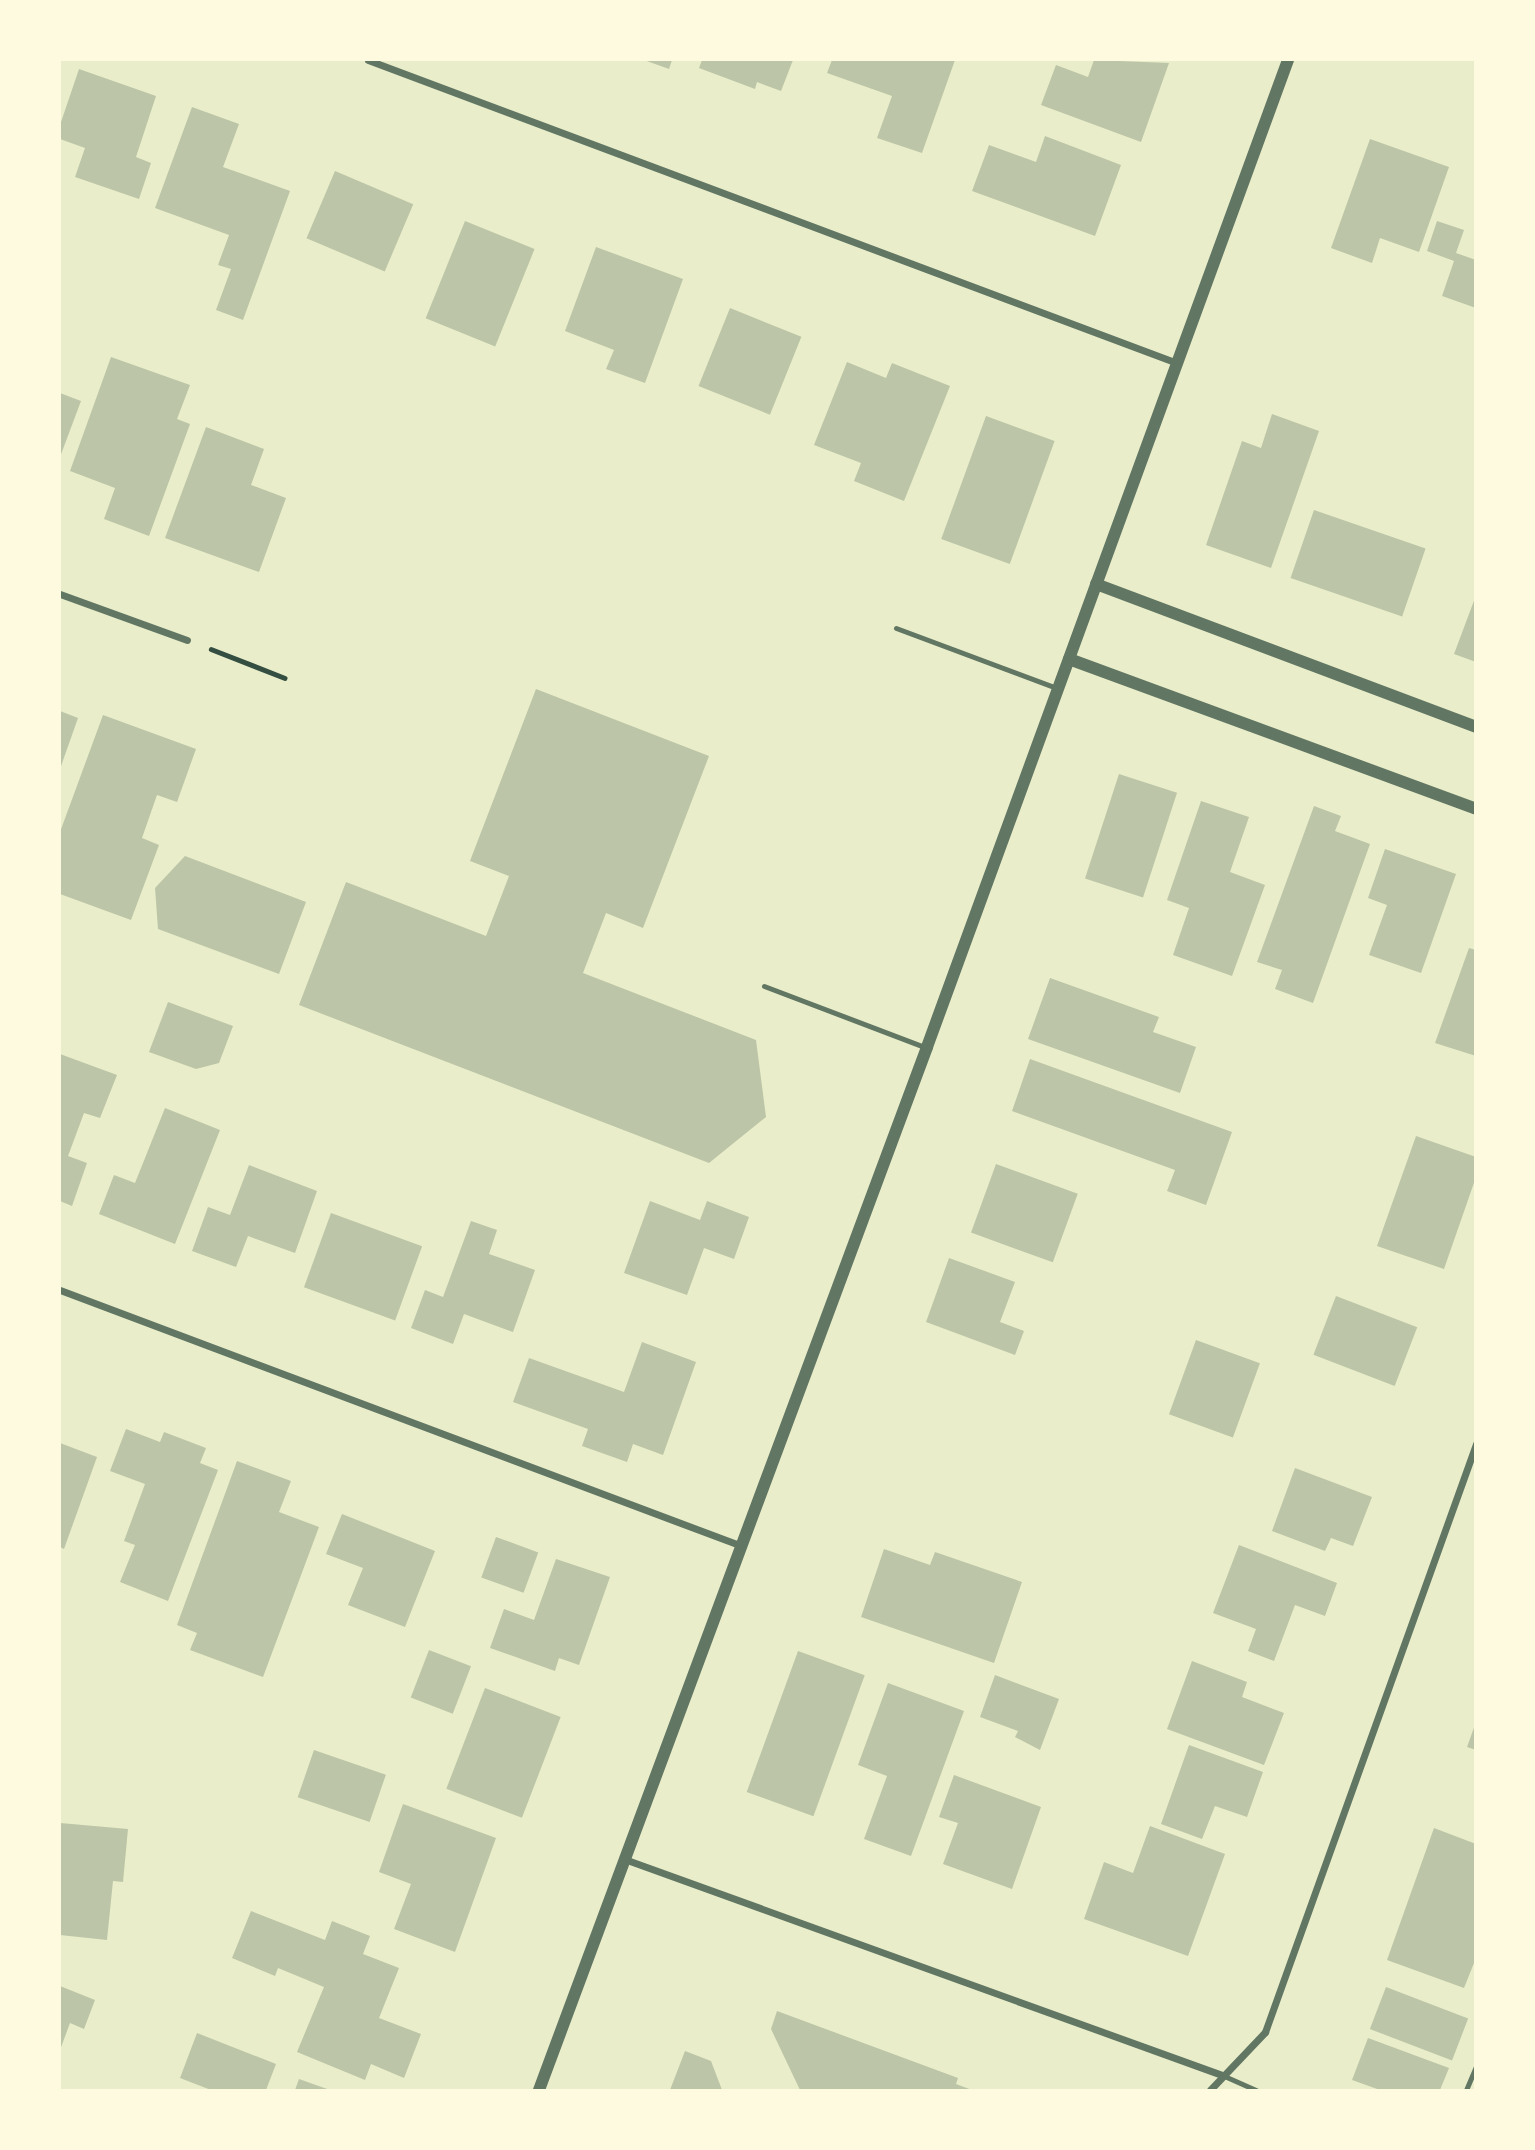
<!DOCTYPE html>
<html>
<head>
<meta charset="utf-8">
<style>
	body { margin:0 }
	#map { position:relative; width:1535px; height:2150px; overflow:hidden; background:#e9edc9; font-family:"Archivo Narrow",sans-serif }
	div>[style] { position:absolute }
	.building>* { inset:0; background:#bcc5a7; transform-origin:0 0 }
	.path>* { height:4.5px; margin:-2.25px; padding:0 2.25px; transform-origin:2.25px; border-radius:2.25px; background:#344e41 }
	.service>* { height:5px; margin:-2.5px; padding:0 2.5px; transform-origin:2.5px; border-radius:2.5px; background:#617663 }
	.minor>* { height:7px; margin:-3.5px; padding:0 3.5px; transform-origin:3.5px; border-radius:3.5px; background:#617663 }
	.tertiary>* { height:12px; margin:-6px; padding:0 6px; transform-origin:6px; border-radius:6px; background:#617663 }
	span { translate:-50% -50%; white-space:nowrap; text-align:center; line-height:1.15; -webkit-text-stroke:6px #fefae0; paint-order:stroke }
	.frame { position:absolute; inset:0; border:61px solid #fefae0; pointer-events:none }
</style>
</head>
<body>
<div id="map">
	<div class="building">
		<div style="clip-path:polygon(644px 60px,672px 60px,669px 69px)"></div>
		<div style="clip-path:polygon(702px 60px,793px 60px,781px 91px,757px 82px,755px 89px,699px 68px)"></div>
		<div style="clip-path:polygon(832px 60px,955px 60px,922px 153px,877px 138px,892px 96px,827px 73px)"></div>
		<div style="clip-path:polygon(1094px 60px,1169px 63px,1141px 142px,1041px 105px,1056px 65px,1088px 77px)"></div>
		<div style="clip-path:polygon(79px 69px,156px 96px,136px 157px,151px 163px,139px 199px,75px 177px,85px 148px,60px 139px,60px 125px)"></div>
		<div style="clip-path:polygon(192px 107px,239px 124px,223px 167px,290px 191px,243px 320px,216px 310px,231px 269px,218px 265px,229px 235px,155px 208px)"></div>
		<div style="clip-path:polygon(1045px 136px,1121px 165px,1095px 236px,972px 191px,989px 145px,1036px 162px)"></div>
		<div style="clip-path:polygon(1370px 139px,1449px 167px,1419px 252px,1380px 238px,1372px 263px,1331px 248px)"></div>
		<div style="left:335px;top:171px;width:85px;height:73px;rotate:23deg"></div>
		<div style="left:465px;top:221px;width:75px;height:105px;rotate:22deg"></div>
		<div style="clip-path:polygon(1437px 221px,1464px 230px,1456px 253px,1476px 260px,1476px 308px,1442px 296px,1454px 261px,1427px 251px)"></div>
		<div style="clip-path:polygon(596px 247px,683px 279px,645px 383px,606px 369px,614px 350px,565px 331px)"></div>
		<div style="left:730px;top:308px;width:77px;height:84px;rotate:22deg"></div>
		<div style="clip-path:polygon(111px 357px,190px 385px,177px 419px,190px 424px,149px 536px,104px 519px,115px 488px,70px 471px)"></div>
		<div style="clip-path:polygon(847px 362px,886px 378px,892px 363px,950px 386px,904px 501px,854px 481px,861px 463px,814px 445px)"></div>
		<div style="clip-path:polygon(60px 393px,81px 401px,60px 457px)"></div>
		<div style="clip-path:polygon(1272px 414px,1319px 431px,1271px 568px,1206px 545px,1242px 441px,1261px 448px)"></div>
		<div style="left:986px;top:416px;width:73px;height:131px;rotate:20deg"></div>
		<div style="clip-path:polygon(206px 427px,264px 449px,251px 485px,286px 498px,259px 572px,165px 538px)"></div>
		<div style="left:1314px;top:510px;width:118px;height:72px;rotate:19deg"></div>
		<div style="clip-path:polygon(1475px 598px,1476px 598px,1476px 662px,1454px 654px)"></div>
		<div style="clip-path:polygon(536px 689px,709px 756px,643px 928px,606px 913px,583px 973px,756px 1040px,766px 1117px,709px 1163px,299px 1005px,346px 882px,486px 936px,509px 876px,470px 861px)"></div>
		<div style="clip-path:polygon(60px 711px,78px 718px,60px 769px)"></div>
		<div style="clip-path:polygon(103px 715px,196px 749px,177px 802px,157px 795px,142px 838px,159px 845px,131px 920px,60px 894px,60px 832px)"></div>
		<div style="left:1119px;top:774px;width:61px;height:110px;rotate:18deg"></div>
		<div style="clip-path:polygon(1201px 801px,1249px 817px,1230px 872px,1265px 885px,1232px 976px,1173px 955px,1189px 908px,1167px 900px)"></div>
		<div style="clip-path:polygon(1314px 806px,1341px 816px,1335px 831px,1370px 844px,1313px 1003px,1275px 989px,1282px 970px,1257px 962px)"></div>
		<div style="clip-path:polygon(1385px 849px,1456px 874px,1421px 973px,1369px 955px,1387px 905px,1368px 898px)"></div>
		<div style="clip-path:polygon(185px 856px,306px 902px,279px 974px,158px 929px,155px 888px)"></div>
		<div style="clip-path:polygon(1469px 948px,1476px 950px,1476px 1056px,1435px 1043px)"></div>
		<div style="clip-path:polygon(1050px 978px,1159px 1017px,1153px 1032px,1196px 1047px,1180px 1093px,1028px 1039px)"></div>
		<div style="clip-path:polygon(168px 1002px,233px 1026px,219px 1063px,196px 1069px,149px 1052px)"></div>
		<div style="clip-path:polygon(60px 1054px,117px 1075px,100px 1118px,84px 1113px,68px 1156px,87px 1163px,72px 1206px,60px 1201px)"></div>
		<div style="clip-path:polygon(1030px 1059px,1232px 1132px,1206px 1205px,1167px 1191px,1175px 1170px,1012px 1111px)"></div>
		<div style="clip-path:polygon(165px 1108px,220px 1130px,175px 1244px,99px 1214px,114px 1175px,135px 1183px)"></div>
		<div style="clip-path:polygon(1416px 1136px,1476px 1157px,1476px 1177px,1444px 1269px,1377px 1246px)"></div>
		<div style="left:996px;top:1164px;width:87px;height:73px;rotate:20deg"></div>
		<div style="clip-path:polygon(249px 1165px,317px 1191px,295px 1253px,248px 1236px,236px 1267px,192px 1251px,208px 1207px,230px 1215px)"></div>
		<div style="clip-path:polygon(650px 1201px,700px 1220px,707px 1201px,749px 1217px,734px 1259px,704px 1248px,687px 1295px,624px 1273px)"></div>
		<div style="left:331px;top:1213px;width:97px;height:79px;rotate:20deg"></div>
		<div style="clip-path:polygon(471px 1221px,497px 1230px,489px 1254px,535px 1270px,513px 1332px,464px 1314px,453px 1344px,411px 1328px,425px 1290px,443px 1297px)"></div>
		<div style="clip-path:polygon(949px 1258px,1015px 1282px,1000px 1322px,1024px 1331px,1015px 1355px,926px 1322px)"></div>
		<div style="left:1336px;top:1296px;width:87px;height:63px;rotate:21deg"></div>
		<div style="left:1196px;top:1340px;width:68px;height:79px;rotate:20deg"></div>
		<div style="clip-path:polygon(642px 1342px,696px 1362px,663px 1455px,633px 1444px,627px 1462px,582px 1446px,588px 1429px,513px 1402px,529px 1358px,624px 1392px)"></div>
		<div style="clip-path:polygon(126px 1429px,160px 1442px,164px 1432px,206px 1448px,200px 1463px,218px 1470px,168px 1601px,120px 1582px,135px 1545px,124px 1541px,145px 1484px,110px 1471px)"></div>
		<div style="clip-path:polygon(60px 1443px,97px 1457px,64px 1549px,60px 1547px)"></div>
		<div style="clip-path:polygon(237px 1461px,291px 1481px,279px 1512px,319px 1527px,263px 1677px,190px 1650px,197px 1633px,177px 1625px)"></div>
		<div style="clip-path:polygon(1295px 1468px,1372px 1497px,1353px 1546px,1331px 1538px,1325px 1551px,1272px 1531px)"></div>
		<div style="clip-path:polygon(342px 1514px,435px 1551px,405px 1627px,348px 1605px,363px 1568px,326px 1554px)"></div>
		<div style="left:496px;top:1537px;width:45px;height:43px;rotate:20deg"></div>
		<div style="clip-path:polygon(1239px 1545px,1337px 1583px,1325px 1616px,1295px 1605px,1274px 1661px,1248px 1651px,1256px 1629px,1213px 1613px)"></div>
		<div style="clip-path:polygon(884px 1549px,930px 1565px,935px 1552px,1022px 1582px,994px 1663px,861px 1617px)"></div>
		<div style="clip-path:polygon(556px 1559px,610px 1577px,579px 1665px,559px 1658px,555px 1671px,490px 1648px,504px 1609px,534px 1620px)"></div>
		<div style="left:429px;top:1650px;width:45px;height:51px;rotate:21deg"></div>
		<div style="left:798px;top:1651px;width:71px;height:150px;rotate:20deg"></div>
		<div style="clip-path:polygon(1192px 1661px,1247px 1682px,1242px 1697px,1284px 1713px,1264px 1765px,1167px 1729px)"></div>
		<div style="clip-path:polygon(995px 1675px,1059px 1699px,1040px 1750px,1015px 1737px,1018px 1731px,980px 1717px)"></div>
		<div style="clip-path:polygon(888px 1683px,964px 1711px,911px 1856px,864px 1839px,887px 1776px,858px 1765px)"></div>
		<div style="left:485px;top:1688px;width:81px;height:108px;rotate:21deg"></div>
		<div style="clip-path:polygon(1476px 1722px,1476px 1750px,1467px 1747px)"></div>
		<div style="clip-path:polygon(1189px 1745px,1263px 1772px,1247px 1817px,1215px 1806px,1202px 1839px,1161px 1824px)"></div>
		<div style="left:314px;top:1750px;width:76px;height:50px;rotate:19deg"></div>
		<div style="clip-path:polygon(954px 1775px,1041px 1807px,1012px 1889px,943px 1864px,958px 1823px,939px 1817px)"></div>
		<div style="clip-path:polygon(403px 1804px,496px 1838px,455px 1952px,394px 1929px,411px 1884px,379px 1872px)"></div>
		<div style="clip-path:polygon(60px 1823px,128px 1829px,123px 1882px,113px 1881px,107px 1940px,60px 1935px)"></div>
		<div style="clip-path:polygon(1150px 1826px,1225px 1854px,1188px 1956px,1084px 1919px,1104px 1862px,1133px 1873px)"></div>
		<div style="clip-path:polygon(1434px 1828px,1476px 1844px,1476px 1958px,1464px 1988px,1387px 1960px)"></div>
		<div style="clip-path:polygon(251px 1911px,325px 1940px,332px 1921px,370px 1936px,363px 1954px,399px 1968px,379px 2018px,421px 2034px,404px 2078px,371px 2064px,365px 2080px,297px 2052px,324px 1987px,278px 1968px,275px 1976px,232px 1958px)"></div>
		<div style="clip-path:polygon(60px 1986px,95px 2000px,84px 2029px,70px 2023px,60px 2050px)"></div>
		<div style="left:1386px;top:1987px;width:88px;height:45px;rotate:21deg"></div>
		<div style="clip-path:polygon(777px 2011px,958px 2078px,956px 2084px,972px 2090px,800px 2090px,771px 2029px)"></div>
		<div style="clip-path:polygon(197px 2033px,276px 2064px,266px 2090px,211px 2090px,180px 2078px)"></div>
		<div style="clip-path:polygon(1368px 2038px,1449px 2068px,1440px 2090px,1380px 2090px,1352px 2080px)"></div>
		<div style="clip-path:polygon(685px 2051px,711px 2061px,722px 2090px,670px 2090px)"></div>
		<div style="clip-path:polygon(299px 2079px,330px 2090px,295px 2090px)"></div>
	</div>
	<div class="path">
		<div style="left:211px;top:649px;width:79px;rotate:21.4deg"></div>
	</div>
	<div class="service">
		<div style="left:896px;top:628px;width:174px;rotate:20.5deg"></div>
		<div style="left:764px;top:986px;width:172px;rotate:20.8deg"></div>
		<div style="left:1222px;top:2075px;width:37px;rotate:24deg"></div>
		<div style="left:1466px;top:2090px;width:26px;rotate:-67deg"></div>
	</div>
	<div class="minor">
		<div style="left:368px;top:60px;width:864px;rotate:20.53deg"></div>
		<div style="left:60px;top:594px;width:135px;rotate:19.9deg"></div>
		<div style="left:60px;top:1290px;width:725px;rotate:20.58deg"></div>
		<div style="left:627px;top:1860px;width:633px;rotate:19.87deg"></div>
		<div style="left:1210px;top:2090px;width:80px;rotate:-46.5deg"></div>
		<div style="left:1265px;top:2032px;width:625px;rotate:-70.26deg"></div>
	</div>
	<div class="tertiary">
		<div style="left:1096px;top:584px;width:406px;rotate:20.6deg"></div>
		<div style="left:1069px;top:659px;width:434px;rotate:20.2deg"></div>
		<div style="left:539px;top:2090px;width:1113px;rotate:-69.59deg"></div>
		<div style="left:927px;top:1047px;width:1051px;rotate:-69.91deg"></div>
	</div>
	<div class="frame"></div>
</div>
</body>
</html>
